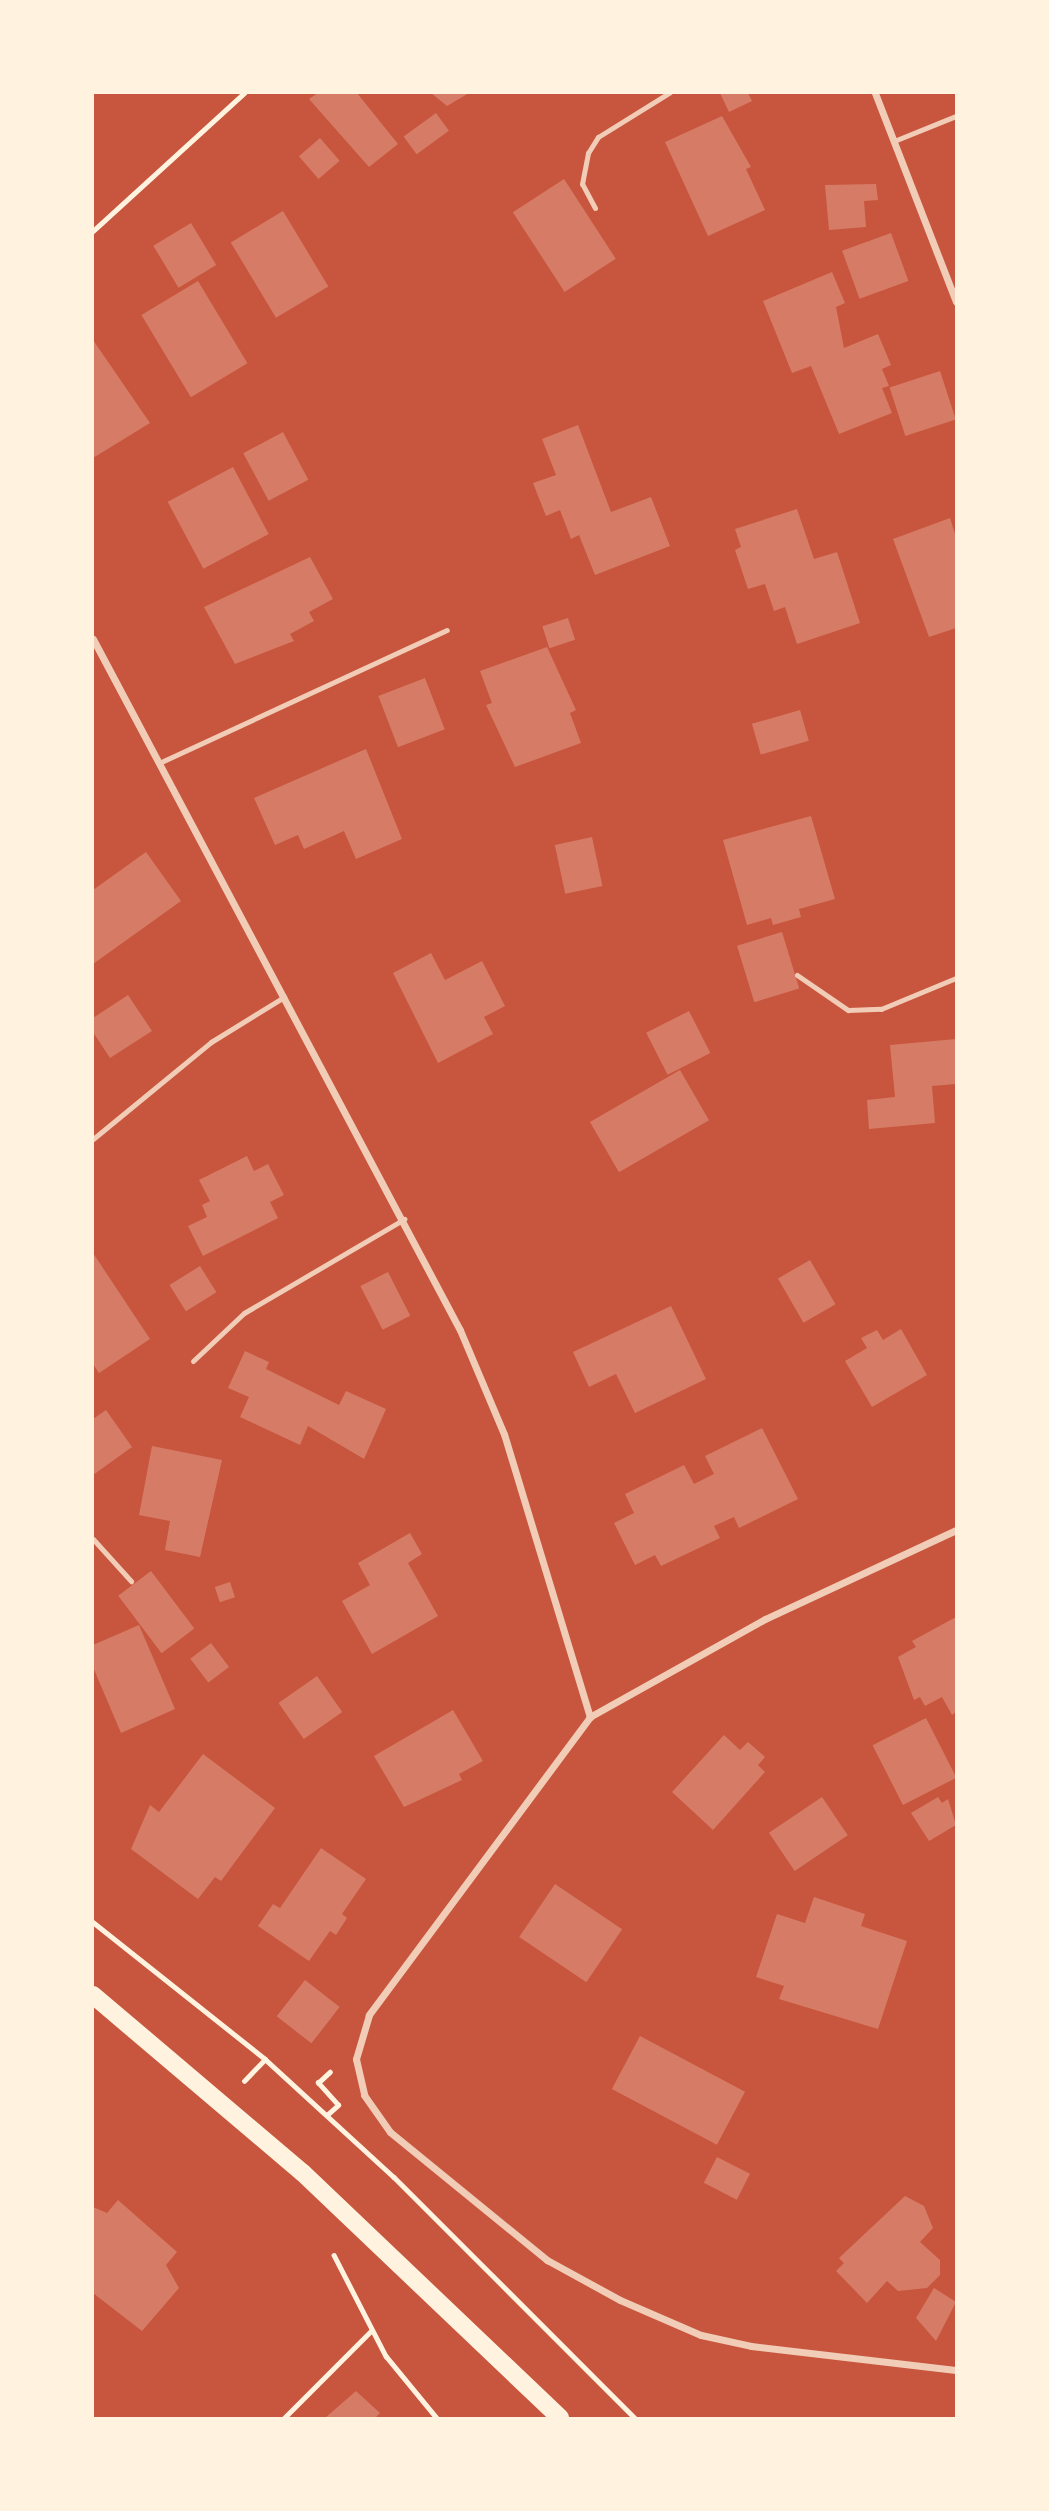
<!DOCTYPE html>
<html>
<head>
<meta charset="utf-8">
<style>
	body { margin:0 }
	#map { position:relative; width:1049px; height:2511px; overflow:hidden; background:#c8553d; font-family:Figtree,sans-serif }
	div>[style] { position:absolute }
	.building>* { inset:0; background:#d67c66; transform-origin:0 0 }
	.path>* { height:4.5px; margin:-2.25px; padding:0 2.25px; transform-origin:2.25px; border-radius:2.25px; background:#fff3e0 }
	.service>* { height:5px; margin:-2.5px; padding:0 2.5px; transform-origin:2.5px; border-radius:2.5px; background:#f1ccb7 }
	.minor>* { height:7px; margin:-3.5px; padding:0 3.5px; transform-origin:3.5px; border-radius:3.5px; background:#f1ccb7 }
	.primary>* { height:18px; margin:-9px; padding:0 9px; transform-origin:9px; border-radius:9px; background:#fff3e0 }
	span { translate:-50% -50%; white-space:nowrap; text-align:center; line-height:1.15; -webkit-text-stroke:6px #fff3e0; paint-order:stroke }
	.frame { position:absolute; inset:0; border:94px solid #fff3e0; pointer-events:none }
</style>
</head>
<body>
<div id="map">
	<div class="building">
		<div style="clip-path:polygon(318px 93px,357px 93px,398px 144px,369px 167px,309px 99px)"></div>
		<div style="clip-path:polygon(431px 93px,469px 93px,447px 106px)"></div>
		<div style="clip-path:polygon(720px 93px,748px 93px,752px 101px,729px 112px)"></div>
		<div style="left:436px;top:113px;width:22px;height:40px;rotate:54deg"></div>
		<div style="clip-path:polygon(722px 116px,751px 167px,746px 169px,765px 210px,708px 236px,665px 142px)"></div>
		<div style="left:320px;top:138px;width:30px;height:28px;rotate:49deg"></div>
		<div style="left:564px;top:179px;width:95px;height:61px;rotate:57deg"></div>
		<div style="clip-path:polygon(876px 184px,878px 200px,864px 201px,866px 227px,829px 230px,825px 185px)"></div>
		<div style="left:283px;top:211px;width:88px;height:61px;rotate:59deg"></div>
		<div style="left:191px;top:223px;width:49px;height:44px;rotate:59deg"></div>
		<div style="left:891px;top:233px;width:51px;height:52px;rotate:70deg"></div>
		<div style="clip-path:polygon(832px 272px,845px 303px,836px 307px,844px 348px,878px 334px,891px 365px,882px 369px,889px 386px,882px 388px,892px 413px,839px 434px,811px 366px,792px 373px,763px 301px)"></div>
		<div style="left:198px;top:281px;width:96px;height:66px;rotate:59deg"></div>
		<div style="clip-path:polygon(93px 340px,150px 423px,93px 458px)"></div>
		<div style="left:940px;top:371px;width:51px;height:53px;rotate:72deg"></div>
		<div style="clip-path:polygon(578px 425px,611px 512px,651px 497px,670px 546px,595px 575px,579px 535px,571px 539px,560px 510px,546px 516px,533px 483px,556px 475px,542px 439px)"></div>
		<div style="left:283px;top:432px;width:54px;height:45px;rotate:62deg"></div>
		<div style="left:233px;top:467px;width:76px;height:74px;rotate:62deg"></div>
		<div style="clip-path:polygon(797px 509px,814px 559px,837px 552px,860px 623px,797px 644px,785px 607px,774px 611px,765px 584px,748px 589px,735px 550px,741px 547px,735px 529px)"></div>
		<div style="clip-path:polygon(950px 518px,956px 537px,956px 628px,929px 637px,893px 539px)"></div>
		<div style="clip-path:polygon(310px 557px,333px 599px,309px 612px,314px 621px,290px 634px,294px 641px,235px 664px,204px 607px)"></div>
		<div style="left:568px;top:618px;width:23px;height:27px;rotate:72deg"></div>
		<div style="clip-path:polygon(547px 647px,576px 710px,570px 713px,581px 743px,515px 767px,486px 705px,492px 703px,480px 671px)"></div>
		<div style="left:425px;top:678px;width:55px;height:50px;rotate:69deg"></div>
		<div style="left:800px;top:710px;width:32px;height:50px;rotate:74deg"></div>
		<div style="clip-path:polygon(366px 749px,402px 839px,356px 859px,344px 831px,304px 849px,298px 835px,275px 845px,254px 798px)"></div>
		<div style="clip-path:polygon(811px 816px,835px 899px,799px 909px,801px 917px,773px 925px,771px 918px,747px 925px,723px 840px)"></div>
		<div style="left:592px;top:837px;width:50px;height:38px;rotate:78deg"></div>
		<div style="clip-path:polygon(146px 852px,181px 901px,93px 964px,93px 890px)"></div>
		<div style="left:782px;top:932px;width:59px;height:47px;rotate:73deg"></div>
		<div style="clip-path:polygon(431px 953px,445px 980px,482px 961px,505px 1006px,484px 1017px,493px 1034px,438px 1063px,393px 973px)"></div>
		<div style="clip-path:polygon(128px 995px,152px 1031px,110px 1058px,93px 1032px,93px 1018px)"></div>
		<div style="left:689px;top:1011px;width:47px;height:48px;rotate:63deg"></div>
		<div style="clip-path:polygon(956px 1039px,956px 1084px,932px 1086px,935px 1123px,869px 1129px,867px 1100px,895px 1097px,890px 1045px)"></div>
		<div style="left:680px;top:1070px;width:58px;height:104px;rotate:60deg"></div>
		<div style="clip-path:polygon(247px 1156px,254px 1171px,268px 1164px,284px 1195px,270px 1202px,278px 1218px,203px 1256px,188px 1226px,207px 1217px,202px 1205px,210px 1201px,199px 1180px)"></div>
		<div style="clip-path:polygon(93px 1253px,150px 1339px,99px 1373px,93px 1364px)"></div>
		<div style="left:810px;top:1260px;width:51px;height:37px;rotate:60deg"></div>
		<div style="left:200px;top:1266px;width:31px;height:36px;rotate:58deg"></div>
		<div style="left:388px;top:1272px;width:49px;height:31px;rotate:63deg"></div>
		<div style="clip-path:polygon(671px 1306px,706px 1379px,635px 1413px,616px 1374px,589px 1387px,573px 1352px)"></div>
		<div style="clip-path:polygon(901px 1329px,927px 1375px,872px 1407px,845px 1361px,867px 1348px,861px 1338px,877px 1330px,883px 1340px)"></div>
		<div style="clip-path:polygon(245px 1351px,269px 1362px,266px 1369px,339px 1405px,346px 1391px,386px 1409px,364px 1459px,308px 1426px,300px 1445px,240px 1417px,249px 1397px,228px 1388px)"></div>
		<div style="clip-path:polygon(106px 1410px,132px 1447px,93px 1475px,93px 1419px)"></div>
		<div style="clip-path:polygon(762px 1428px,798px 1499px,739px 1528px,734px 1517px,714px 1526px,720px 1538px,661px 1566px,655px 1555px,635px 1565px,614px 1523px,634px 1513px,625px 1494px,684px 1465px,694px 1484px,714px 1474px,705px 1456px)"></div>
		<div style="clip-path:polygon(152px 1446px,222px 1460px,200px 1557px,165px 1550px,170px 1521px,139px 1515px)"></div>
		<div style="clip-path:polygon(410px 1533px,422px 1554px,408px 1563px,438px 1616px,372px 1654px,342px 1601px,370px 1585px,358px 1563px)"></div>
		<div style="left:151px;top:1571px;width:72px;height:41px;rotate:53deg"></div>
		<div style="left:230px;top:1582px;width:16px;height:16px;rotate:72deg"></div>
		<div style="clip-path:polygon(956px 1617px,956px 1712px,952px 1715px,942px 1697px,925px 1706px,920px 1697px,914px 1700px,898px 1657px,916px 1647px,912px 1641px)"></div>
		<div style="clip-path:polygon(139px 1625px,175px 1709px,121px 1733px,93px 1667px,93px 1645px)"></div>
		<div style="left:211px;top:1643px;width:30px;height:26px;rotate:53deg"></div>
		<div style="left:317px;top:1676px;width:44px;height:47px;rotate:55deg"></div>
		<div style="clip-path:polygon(453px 1710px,483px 1761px,459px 1774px,462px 1780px,404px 1807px,374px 1756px)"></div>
		<div style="left:926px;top:1718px;width:67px;height:60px;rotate:63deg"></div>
		<div style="clip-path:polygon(724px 1735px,740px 1750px,748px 1742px,765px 1757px,758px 1765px,765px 1772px,713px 1830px,672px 1792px)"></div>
		<div style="clip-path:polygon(203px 1754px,275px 1808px,221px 1881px,215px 1877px,198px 1899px,131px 1849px,150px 1805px,159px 1812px)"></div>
		<div style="left:822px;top:1797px;width:46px;height:64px;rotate:56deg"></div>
		<div style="clip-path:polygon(938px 1797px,942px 1803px,948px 1799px,956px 1825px,929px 1841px,911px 1813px)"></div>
		<div style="clip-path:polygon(321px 1848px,366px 1879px,342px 1914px,347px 1918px,336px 1935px,330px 1931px,309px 1961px,258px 1926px,273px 1904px,280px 1908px)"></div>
		<div style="left:555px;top:1884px;width:81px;height:64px;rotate:34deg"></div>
		<div style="clip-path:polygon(814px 1897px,865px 1914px,861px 1926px,907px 1941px,878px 2029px,779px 1999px,784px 1986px,756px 1977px,777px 1914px,805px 1923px)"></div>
		<div style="left:305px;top:1980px;width:44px;height:46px;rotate:38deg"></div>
		<div style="left:640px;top:2036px;width:119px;height:60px;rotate:28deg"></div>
		<div style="left:717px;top:2157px;width:37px;height:29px;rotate:27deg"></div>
		<div style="clip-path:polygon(905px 2196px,924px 2206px,933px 2228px,920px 2242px,940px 2260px,940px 2275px,927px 2288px,898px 2291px,887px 2281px,867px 2303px,836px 2271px,844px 2263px,839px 2258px)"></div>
		<div style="clip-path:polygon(118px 2200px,177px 2252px,166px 2265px,179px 2288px,142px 2331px,93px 2293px,93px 2207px,107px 2213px)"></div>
		<div style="clip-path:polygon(934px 2288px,956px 2302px,936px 2341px,916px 2318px)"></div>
		<div style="clip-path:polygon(356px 2391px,380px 2413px,375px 2418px,325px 2418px)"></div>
	</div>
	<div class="path">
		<div style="left:93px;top:231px;width:205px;rotate:-42.4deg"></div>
		<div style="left:93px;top:1922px;width:220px;rotate:38.5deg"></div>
		<div style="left:265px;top:2059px;width:175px;rotate:42.5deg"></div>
		<div style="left:394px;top:2177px;width:341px;rotate:45deg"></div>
		<div style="left:244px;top:2081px;width:30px;rotate:-46deg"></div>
		<div style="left:327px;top:2115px;width:15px;rotate:-42deg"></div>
		<div style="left:338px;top:2105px;width:30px;rotate:-132deg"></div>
		<div style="left:318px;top:2083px;width:16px;rotate:-43deg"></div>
		<div style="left:334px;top:2255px;width:114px;rotate:62.8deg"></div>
		<div style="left:386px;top:2356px;width:80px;rotate:50.6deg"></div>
		<div style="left:284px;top:2418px;width:123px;rotate:-45deg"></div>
	</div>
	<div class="service">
		<div style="left:894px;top:141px;width:67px;rotate:-22deg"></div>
		<div style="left:595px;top:208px;width:27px;rotate:-118deg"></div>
		<div style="left:582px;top:184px;width:32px;rotate:-79deg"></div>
		<div style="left:588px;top:153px;width:19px;rotate:-58deg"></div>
		<div style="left:598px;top:137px;width:84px;rotate:-31.8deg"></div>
		<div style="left:159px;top:763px;width:317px;rotate:-24.8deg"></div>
		<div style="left:797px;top:975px;width:62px;rotate:34.5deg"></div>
		<div style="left:848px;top:1010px;width:33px;rotate:-2deg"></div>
		<div style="left:881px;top:1009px;width:81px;rotate:-22.5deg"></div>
		<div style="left:93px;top:1139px;width:153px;rotate:-39.4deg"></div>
		<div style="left:211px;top:1042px;width:86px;rotate:-31.7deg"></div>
		<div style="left:193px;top:1361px;width:70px;rotate:-43.3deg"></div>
		<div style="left:244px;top:1313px;width:186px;rotate:-30.4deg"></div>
		<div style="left:93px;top:1539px;width:57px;rotate:47.9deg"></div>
	</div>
	<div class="minor">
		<div style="left:875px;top:93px;width:224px;rotate:68.8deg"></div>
		<div style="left:93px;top:639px;width:782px;rotate:62.03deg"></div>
		<div style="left:460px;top:1330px;width:113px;rotate:67.1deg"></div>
		<div style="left:504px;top:1434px;width:296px;rotate:73.1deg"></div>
		<div style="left:956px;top:1530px;width:211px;rotate:155deg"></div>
		<div style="left:765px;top:1619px;width:201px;rotate:150.8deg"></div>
		<div style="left:590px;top:1717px;width:371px;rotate:126.6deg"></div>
		<div style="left:369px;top:2015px;width:46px;rotate:106.5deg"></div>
		<div style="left:356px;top:2059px;width:37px;rotate:77deg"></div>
		<div style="left:364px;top:2095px;width:45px;rotate:54.9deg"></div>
		<div style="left:390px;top:2132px;width:203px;rotate:39.2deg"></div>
		<div style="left:547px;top:2260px;width:83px;rotate:28.7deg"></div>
		<div style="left:620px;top:2300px;width:88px;rotate:23.4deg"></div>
		<div style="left:701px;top:2335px;width:51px;rotate:12.4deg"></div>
		<div style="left:751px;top:2346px;width:206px;rotate:6.7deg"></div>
	</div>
	<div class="primary">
		<div style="left:93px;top:1995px;width:275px;rotate:40.3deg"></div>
		<div style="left:303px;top:2173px;width:355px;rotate:43.6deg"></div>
	</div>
	<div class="frame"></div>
</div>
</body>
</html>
